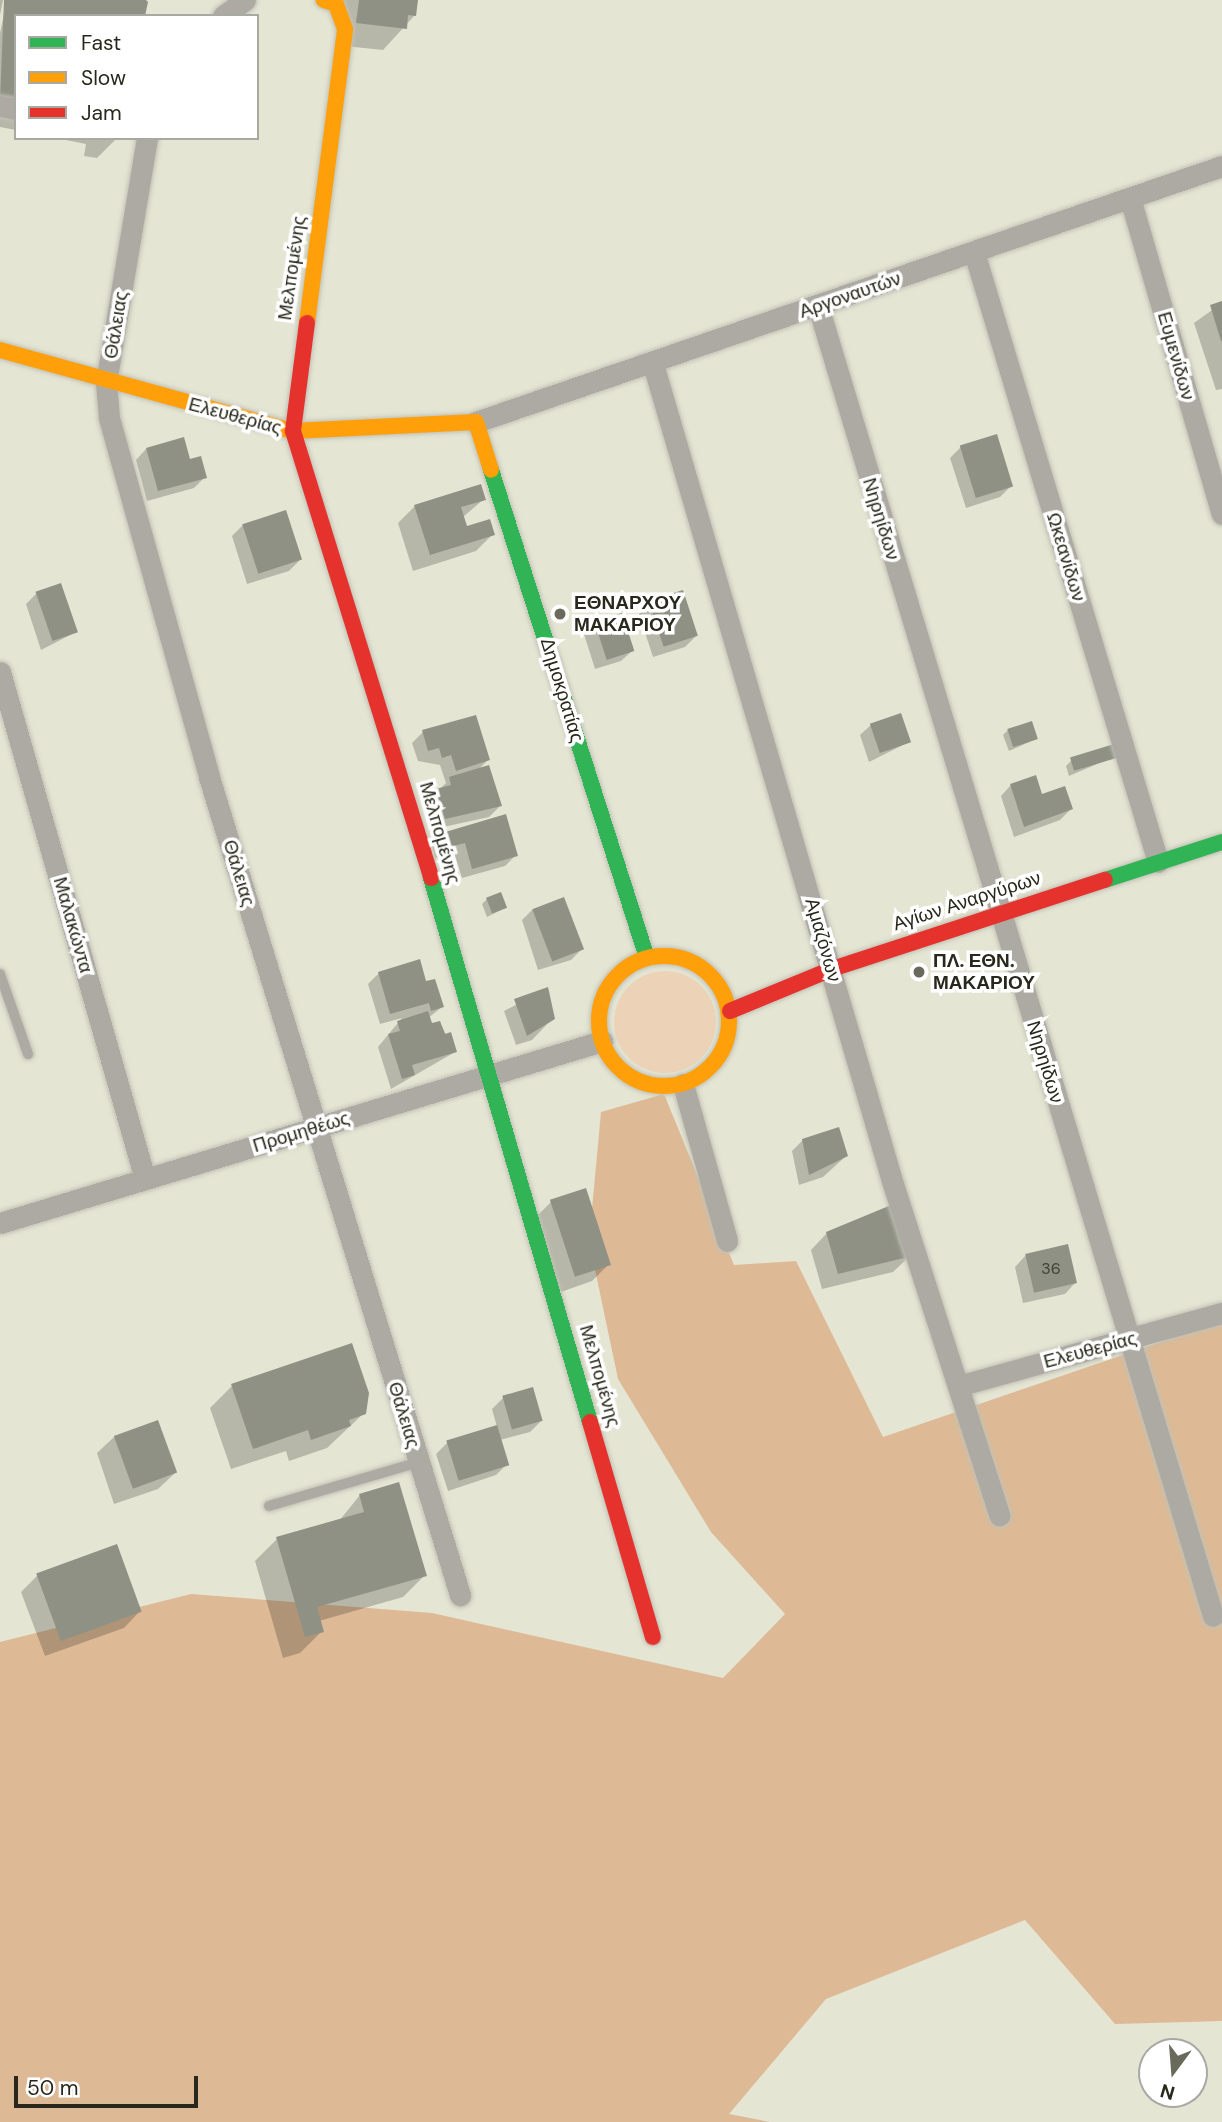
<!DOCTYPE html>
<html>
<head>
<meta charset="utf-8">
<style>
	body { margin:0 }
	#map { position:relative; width:1222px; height:2122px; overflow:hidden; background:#e5e5d4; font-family:"DM Sans",sans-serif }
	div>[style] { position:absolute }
	.green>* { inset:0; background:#ecd3b7 }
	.round { border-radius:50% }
	.forest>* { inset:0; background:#ddba95 }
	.shadow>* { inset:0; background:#0003 }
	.building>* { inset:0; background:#8e9184; transform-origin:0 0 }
	.roads { filter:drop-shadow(0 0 2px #c1c1b5) drop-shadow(0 0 2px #c1c1b5) }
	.lane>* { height:10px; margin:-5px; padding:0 5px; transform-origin:5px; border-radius:5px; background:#adaaa3 }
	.street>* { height:21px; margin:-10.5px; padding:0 10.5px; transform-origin:10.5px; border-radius:10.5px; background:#adaaa3 }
	.fast>* { height:16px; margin:-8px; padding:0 8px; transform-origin:8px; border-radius:8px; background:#30b455 }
	.slow>* { height:16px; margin:-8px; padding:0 8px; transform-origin:8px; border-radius:8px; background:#ff9f0a }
	.slow>.ring { margin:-8px; padding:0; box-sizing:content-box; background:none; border:16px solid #ff9f0a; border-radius:50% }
	.jam>* { height:16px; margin:-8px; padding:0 8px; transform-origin:8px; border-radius:8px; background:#e5322d }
	.dots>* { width:19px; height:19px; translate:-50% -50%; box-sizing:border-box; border:4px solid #fff; border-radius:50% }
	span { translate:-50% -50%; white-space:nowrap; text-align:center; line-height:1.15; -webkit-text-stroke:7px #fff; paint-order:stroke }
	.number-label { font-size:16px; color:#424236 }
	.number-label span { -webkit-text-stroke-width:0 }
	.street-label { font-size:19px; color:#28281c }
	.poi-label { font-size:19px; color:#28281c; font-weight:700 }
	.left { translate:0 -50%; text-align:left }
	.legend { position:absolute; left:14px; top:14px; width:245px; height:126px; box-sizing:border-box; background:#fff; border:2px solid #a9a9a4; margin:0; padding:9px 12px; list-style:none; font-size:21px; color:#28281c }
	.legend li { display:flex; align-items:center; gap:14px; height:35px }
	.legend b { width:35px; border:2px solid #a9a9a4 }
	.north { position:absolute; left:1138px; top:2038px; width:70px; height:70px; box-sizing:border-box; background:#fff; border:2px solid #a9a9a4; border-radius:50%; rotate:196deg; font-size:19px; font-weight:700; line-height:28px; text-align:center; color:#28281c }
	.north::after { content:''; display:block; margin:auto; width:24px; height:32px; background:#6a6a5c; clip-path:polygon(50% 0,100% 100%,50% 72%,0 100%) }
	.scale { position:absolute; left:14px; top:2076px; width:184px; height:32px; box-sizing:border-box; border:4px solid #28281c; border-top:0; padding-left:9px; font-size:21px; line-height:24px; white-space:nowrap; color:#28281c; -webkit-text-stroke:5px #fff; paint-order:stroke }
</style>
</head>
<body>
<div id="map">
	<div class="green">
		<div class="round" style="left:614px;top:971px;width:102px;height:102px"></div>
	</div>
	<div class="forest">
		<div style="clip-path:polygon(664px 1094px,734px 1265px,796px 1261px,883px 1437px,1222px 1321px,1222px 2021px,1115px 2024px,1025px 1920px,826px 1999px,729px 2114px,770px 2122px,0 2122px,0 1642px,191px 1594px,432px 1613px,723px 1678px,785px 1614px,711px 1532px,618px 1379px,589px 1241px,601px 1112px)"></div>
	</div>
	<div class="shadow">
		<div style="clip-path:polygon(0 0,3px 0,0 15px)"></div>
		<div style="clip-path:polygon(7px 0,142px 0,16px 16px,16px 130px,0 127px,0 33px)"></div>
		<div style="clip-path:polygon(340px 0,416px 0,415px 15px,383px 50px,335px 45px)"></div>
		<div style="clip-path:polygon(56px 138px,117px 138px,97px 158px,84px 156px,86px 144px)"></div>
		<div style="clip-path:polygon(1222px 303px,1222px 389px,1216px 390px,1194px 323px)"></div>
		<div style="clip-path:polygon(961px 447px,1011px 486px,1000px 497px,966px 508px,950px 458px)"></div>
		<div style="clip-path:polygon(146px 449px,189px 461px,205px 477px,194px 488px,147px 501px,136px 460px)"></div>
		<div style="clip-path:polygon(484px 499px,463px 517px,466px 529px,493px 534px,476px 551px,413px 571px,398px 523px,415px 506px)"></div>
		<div style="clip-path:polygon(243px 525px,300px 560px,289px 571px,247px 584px,232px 536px)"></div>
		<div style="clip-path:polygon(37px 593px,76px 632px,41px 650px,26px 604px)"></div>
		<div style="clip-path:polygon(650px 603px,696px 636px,685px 647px,653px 657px,639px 614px)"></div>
		<div style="clip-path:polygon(595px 623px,632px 651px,621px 661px,595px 669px,584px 634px)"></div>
		<div style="clip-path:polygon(871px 725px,909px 742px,869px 762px,860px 735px)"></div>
		<div style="clip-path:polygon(1008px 730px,1036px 739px,1009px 751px,1003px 735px)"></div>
		<div style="clip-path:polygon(423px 732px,488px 760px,478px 770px,500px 806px,489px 817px,434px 829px,426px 802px,446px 783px,440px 765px,418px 761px,412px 743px)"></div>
		<div style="clip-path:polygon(1116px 756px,1069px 776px,1066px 766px,1071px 761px)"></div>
		<div style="clip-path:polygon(1011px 785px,1041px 796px,1071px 809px,1060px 820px,1014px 837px,1001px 796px)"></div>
		<div style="clip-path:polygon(442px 834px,516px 855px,505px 866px,462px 878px,454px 852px,435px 858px,432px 845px)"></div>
		<div style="clip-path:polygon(487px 899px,505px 908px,487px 917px,482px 904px)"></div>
		<div style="clip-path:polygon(533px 909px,582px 949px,571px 960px,538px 970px,522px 920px)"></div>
		<div style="clip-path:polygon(379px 973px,425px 983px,442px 1007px,428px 1018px,431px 1026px,440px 1023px,455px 1052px,391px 1089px,378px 1047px,402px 1018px,380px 1024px,368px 984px)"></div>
		<div style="clip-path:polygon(546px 989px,553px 1018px,532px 1040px,516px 1045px,504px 1011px)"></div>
		<div style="clip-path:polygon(803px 1140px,846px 1156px,823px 1177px,799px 1185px,792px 1151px)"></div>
		<div style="clip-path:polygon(551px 1202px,609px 1264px,592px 1281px,561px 1292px,534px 1219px)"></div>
		<div style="clip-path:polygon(827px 1233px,910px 1256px,893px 1272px,822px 1289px,811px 1250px)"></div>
		<div style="clip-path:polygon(1025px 1256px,1075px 1283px,1065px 1294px,1023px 1303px,1015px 1267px)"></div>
		<div style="clip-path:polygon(232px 1386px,364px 1413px,327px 1448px,289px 1461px,286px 1451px,231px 1469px,210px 1408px)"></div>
		<div style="clip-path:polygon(503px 1398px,541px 1421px,530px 1432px,500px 1440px,507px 1464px,496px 1475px,448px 1491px,436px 1454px,447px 1443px,497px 1427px,492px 1409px)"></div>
		<div style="clip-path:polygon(114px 1437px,175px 1473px,158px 1489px,114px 1504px,97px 1453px)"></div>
		<div style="clip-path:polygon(360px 1495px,425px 1575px,403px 1597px,319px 1621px,322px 1631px,300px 1653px,283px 1658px,255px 1561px,277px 1539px,339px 1521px)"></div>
		<div style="clip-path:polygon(37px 1576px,140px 1611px,124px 1628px,45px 1656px,21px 1592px)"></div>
	</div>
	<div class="building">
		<div style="clip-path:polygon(4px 0,146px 0,148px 2px,145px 16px,16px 16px,16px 104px,0 101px)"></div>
		<div style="clip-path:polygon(359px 0,418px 0,416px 16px,408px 15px,407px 29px,356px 23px)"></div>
		<div style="clip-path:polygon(1222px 301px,1222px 341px,1221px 341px,1210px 305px)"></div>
		<div style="left:997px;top:434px;width:55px;height:39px;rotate:73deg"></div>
		<div style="clip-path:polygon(184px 437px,190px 459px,201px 456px,207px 478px,158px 491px,146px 448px)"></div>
		<div style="clip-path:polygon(481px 484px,486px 500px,461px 507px,467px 526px,490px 519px,495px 535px,430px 555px,414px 505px)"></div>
		<div style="left:286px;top:510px;width:52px;height:46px;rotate:72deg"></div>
		<div style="left:61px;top:583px;width:52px;height:27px;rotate:71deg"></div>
		<div style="left:683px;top:590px;width:48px;height:36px;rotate:72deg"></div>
		<div style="left:622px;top:613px;width:40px;height:29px;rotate:72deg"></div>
		<div style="left:901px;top:713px;width:31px;height:33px;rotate:71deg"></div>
		<div style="clip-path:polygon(476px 715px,490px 760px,456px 771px,451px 755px,442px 758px,439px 748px,428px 751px,422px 730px)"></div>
		<div style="left:1032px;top:721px;width:19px;height:26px;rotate:72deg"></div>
		<div style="left:1114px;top:744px;width:14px;height:46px;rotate:73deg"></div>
		<div style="clip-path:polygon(489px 765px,502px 806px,445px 819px,436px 789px,451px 785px,449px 777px)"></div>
		<div style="clip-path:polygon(1036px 775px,1042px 794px,1065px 786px,1073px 809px,1024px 827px,1010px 784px)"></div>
		<div style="clip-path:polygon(506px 814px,518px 856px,472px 869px,465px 843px,446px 848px,442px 833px)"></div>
		<div style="left:501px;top:892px;width:17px;height:16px;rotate:69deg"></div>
		<div style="left:564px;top:897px;width:56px;height:34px;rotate:69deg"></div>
		<div style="clip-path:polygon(420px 959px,426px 981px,435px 979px,444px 1007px,431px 1011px,429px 1003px,390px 1014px,378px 972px)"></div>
		<div style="clip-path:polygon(548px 987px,555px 1019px,527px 1036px,514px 999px)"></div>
		<div style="clip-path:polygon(428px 1011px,432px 1023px,440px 1021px,445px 1034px,451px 1032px,457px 1052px,412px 1065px,415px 1075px,402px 1079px,388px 1034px,400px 1031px,397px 1021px)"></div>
		<div style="clip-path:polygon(839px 1127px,848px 1156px,809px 1175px,802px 1139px)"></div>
		<div style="left:586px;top:1188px;width:81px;height:38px;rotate:72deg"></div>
		<div style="clip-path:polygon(896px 1203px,912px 1256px,838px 1274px,826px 1232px)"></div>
		<div style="left:1068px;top:1244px;width:40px;height:44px;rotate:77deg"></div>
		<div style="clip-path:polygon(352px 1343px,369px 1393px,366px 1414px,349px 1420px,351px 1426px,311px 1440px,308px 1430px,253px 1449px,231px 1384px)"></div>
		<div style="left:533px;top:1387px;width:35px;height:32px;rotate:74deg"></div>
		<div style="left:158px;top:1420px;width:56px;height:47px;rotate:70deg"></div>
		<div style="left:497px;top:1425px;width:42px;height:53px;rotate:73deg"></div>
		<div style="clip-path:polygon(399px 1482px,427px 1576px,317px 1607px,324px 1632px,305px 1637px,276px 1537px,364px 1512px,359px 1494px)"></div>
		<div style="left:117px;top:1544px;width:72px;height:86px;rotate:70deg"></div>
	</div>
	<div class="roads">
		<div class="lane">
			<div style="left:0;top:974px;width:85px;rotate:70.7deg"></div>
			<div style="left:269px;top:1506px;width:156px;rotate:-16.3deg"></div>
		</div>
		<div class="street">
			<div style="left:223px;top:16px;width:27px;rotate:-36deg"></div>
			<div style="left:0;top:106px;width:16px;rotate:11deg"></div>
			<div style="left:147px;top:138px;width:248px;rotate:99.5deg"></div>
			<div style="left:106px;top:383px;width:35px;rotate:85deg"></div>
			<div style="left:109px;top:418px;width:373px;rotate:74.4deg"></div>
			<div style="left:209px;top:777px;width:856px;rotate:72.94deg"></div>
			<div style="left:1130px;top:198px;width:329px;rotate:73.8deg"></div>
			<div style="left:974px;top:252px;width:637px;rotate:73.21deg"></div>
			<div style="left:818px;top:306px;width:1368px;rotate:73.22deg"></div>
			<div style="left:653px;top:364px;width:854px;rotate:73.69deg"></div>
			<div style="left:893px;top:1184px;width:348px;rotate:72.2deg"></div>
			<div style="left:476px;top:422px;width:789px;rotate:-18.94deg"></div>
			<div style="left:0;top:672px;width:527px;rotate:74.04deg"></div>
			<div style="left:683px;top:1084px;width:163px;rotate:74.3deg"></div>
			<div style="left:0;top:1223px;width:629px;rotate:-16.82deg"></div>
			<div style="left:958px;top:1386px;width:274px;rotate:-15.5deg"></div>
		</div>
		<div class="fast">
			<div style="left:491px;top:470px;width:512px;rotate:72.27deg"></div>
			<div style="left:431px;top:878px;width:567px;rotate:73.71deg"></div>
			<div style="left:1105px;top:880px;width:123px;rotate:-18deg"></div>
		</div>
		<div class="slow">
			<div style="left:307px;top:323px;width:296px;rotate:-82.6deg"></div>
			<div style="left:345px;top:29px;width:27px;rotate:-110deg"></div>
			<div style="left:336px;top:4px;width:13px;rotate:-162deg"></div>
			<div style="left:0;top:350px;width:304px;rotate:15.5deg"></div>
			<div style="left:293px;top:431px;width:183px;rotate:-2.8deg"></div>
			<div style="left:476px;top:422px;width:50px;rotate:72.6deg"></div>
			<div class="ring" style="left:599px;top:956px;width:114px;height:114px"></div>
		</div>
		<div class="jam">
			<div style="left:307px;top:323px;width:109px;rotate:97.4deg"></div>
			<div style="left:293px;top:431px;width:468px;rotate:72.8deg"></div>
			<div style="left:730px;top:1011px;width:110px;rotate:-22.4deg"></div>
			<div style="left:832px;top:969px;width:287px;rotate:-18.1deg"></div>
			<div style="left:590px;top:1422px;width:224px;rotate:73.7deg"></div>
		</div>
	</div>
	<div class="dots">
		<div style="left:560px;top:614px;background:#6a6a5c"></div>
		<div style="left:919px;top:972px;background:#6a6a5c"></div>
	</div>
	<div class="number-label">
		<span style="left:1051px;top:1269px">36</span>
	</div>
	<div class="street-label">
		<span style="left:292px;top:268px;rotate:-82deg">Μελπομένης</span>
		<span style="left:850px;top:295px;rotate:-19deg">Αργοναυτών</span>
		<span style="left:116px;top:325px;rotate:-81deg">Θάλειας</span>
		<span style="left:1176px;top:356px;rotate:74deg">Ευμενίδων</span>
		<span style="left:235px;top:416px;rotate:15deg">Ελευθερίας</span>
		<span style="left:881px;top:519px;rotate:73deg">Νηρηίδων</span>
		<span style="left:1066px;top:557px;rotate:73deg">Ωκεανίδων</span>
		<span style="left:562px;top:690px;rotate:73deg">Δημοκρατίας</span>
		<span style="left:440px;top:833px;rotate:74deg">Μελπομένης</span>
		<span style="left:239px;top:873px;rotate:73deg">Θάλειας</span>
		<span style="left:967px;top:901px;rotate:-18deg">Αγίων Αναργύρων</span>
		<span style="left:73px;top:925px;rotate:74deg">Μαλακώντα</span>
		<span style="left:823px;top:940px;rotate:74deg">Αμαζόνων</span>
		<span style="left:1045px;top:1062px;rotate:73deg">Νηρηίδων</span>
		<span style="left:301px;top:1132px;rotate:-17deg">Προμηθέως</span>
		<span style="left:1090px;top:1350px;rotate:-15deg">Ελευθερίας</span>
		<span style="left:600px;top:1376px;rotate:74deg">Μελπομένης</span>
		<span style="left:404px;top:1415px;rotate:73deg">Θάλειας</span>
	</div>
	<div class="poi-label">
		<span class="left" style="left:574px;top:614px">ΕΘΝΑΡΧΟΥ<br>ΜΑΚΑΡΙΟΥ</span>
		<span class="left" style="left:933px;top:972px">ΠΛ. ΕΘΝ.<br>ΜΑΚΑΡΙΟΥ</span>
	</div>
	<ul class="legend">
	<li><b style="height:9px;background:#30b455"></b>Fast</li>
	<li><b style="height:9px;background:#ff9f0a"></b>Slow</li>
	<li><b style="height:9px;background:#e5322d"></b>Jam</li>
	</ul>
	<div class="north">N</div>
	<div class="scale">50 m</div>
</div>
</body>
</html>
